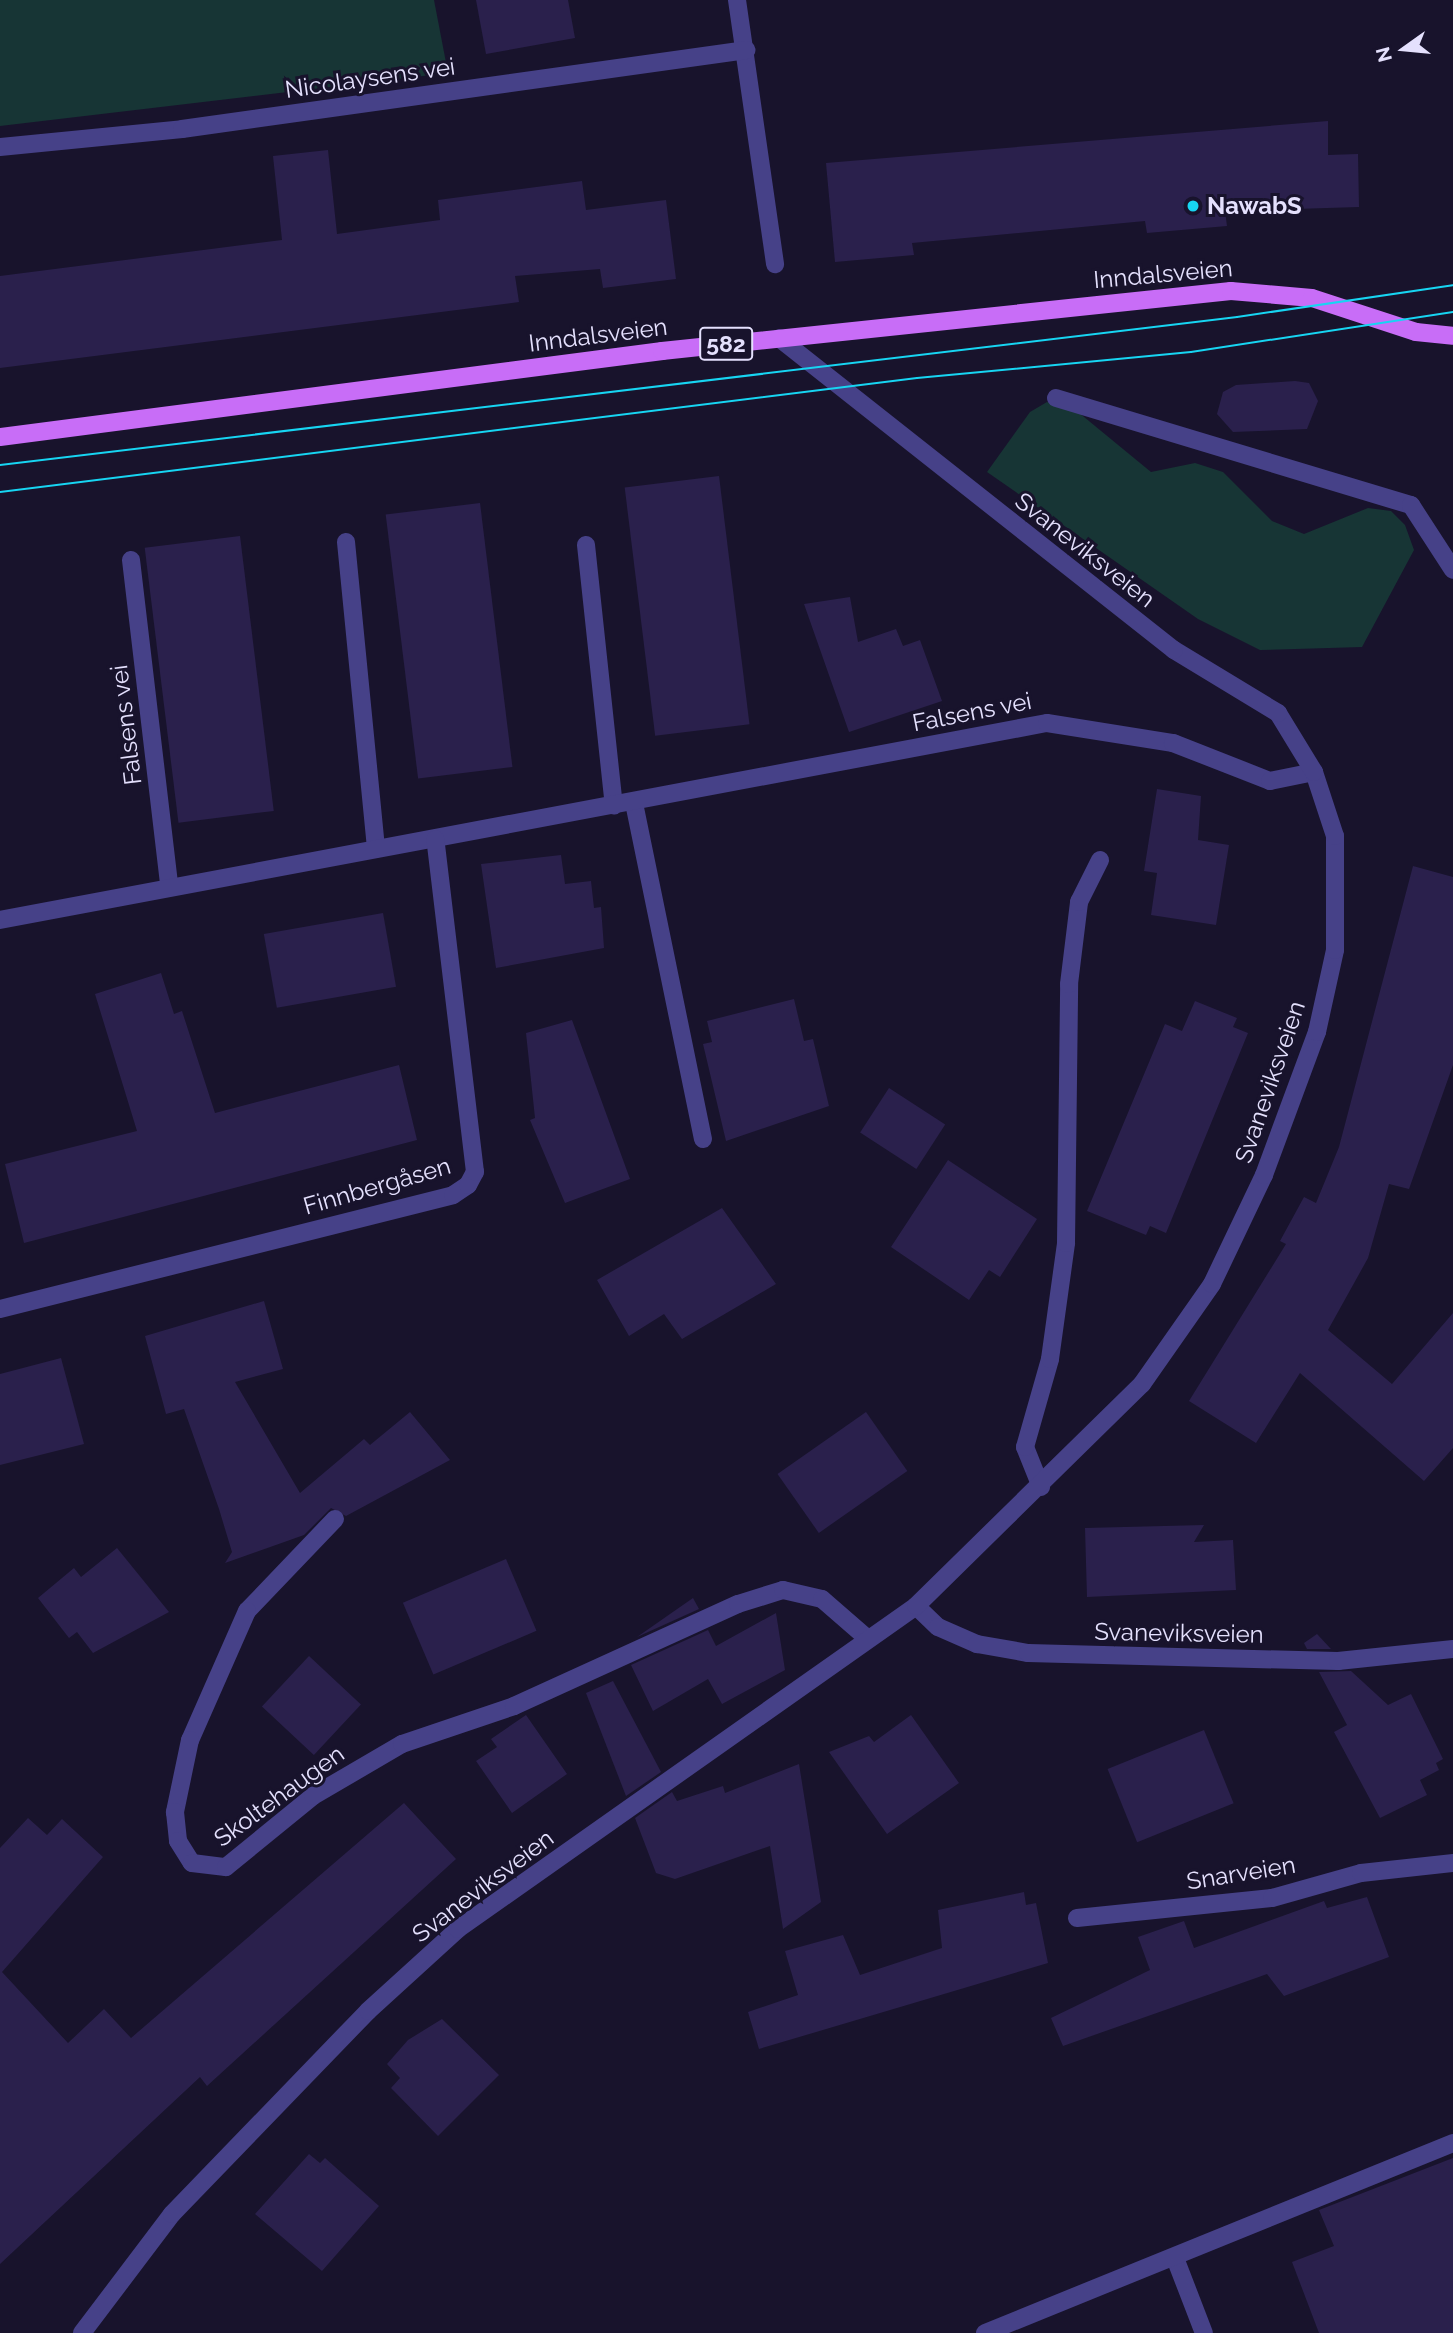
<!DOCTYPE html>
<html>
<head>
<meta charset="utf-8">
<style>
	body { margin:0 }
	#map { position:relative; width:1453px; height:2333px; overflow:hidden; background:#18132c; font-family:Raleway,sans-serif }
	div>[style] { position:absolute }
	.green>* { inset:0; background:#173535 }
	.building>* { inset:0; background:#2a204c; transform-origin:0 0 }
	.service>* { height:18px; margin:-9px; padding:0 9px; transform-origin:9px; border-radius:9px; background:#464188 }
	.pedestrian>* { height:18px; margin:-9px; padding:0 9px; transform-origin:9px; border-radius:9px; background:#464188 }
	.minor>* { height:18px; margin:-9px; padding:0 9px; transform-origin:9px; border-radius:9px; background:#464188 }
	.primary>* { height:18px; margin:-9px; padding:0 9px; transform-origin:9px; border-radius:9px; background:#c86df7 }
	.tram>* { height:2px; margin:-1px; padding:0 1px; transform-origin:1px; border-radius:1px; background:#17d5f2 }
	.dots>* { width:19px; height:19px; translate:-50% -50%; box-sizing:border-box; border:4px solid #18132c; border-radius:50% }
	span { translate:-50% -50%; white-space:nowrap; text-align:center; line-height:1.15; -webkit-text-stroke:6px #18132c; paint-order:stroke }
	.shield-label span { padding:2px 5px; background:#18132c; border:2px solid; border-radius:5px; -webkit-text-stroke-width:0 }
	.shield-label { font-size:23px; color:#e4e0fd; font-weight:700 }
	.street-label { font-size:24px; color:#e4e0fd }
	.poi-label { font-size:24px; color:#e4e0fd; font-weight:700 }
	.left { translate:0 -50%; text-align:left }
	.north { position:absolute; left:1369px; top:14px; width:70px; height:70px; -webkit-text-stroke:5px #18132c; paint-order:stroke; rotate:255deg; font-size:19px; font-weight:700; line-height:28px; text-align:center; color:#e4e0fd }
	.north::after { content:''; display:block; margin:auto; width:24px; height:32px; background:#e4e0fd; clip-path:polygon(50% 0,100% 100%,50% 72%,0 100%) }
</style>
</head>
<body>
<div id="map">
	<div class="green">
		<div style="clip-path:polygon(0 0,434px 0,448px 73px,0 126px)"></div>
		<div style="clip-path:polygon(1047px 402px,1078px 412px,1151px 472px,1195px 463px,1223px 472px,1272px 521px,1304px 534px,1368px 508px,1391px 511px,1405px 525px,1414px 550px,1362px 647px,1260px 650px,1198px 619px,987px 472px,1030px 412px)"></div>
	</div>
	<div class="building">
		<div style="clip-path:polygon(476px 0,568px 0,575px 38px,486px 54px)"></div>
		<div style="clip-path:polygon(1328px 121px,1328px 155px,1358px 154px,1359px 207px,1225px 211px,1227px 226px,1147px 233px,1145px 221px,912px 243px,914px 255px,835px 262px,826px 163px)"></div>
		<div style="clip-path:polygon(328px 150px,337px 234px,440px 220px,438px 200px,582px 181px,586px 210px,666px 200px,676px 279px,603px 288px,600px 269px,515px 276px,519px 302px,0 368px,0 276px,282px 240px,273px 156px)"></div>
		<div style="clip-path:polygon(1295px 381px,1309px 383px,1318px 401px,1307px 429px,1233px 432px,1217px 414px,1223px 392px,1236px 385px)"></div>
		<div style="left:719px;top:476px;width:250px;height:95px;rotate:83deg"></div>
		<div style="left:480px;top:503px;width:266px;height:95px;rotate:83deg"></div>
		<div style="left:240px;top:536px;width:277px;height:96px;rotate:83deg"></div>
		<div style="clip-path:polygon(850px 597px,858px 642px,896px 629px,903px 646px,920px 640px,942px 701px,849px 732px,804px 604px)"></div>
		<div style="clip-path:polygon(1157px 789px,1201px 796px,1198px 840px,1229px 845px,1216px 925px,1151px 915px,1157px 873px,1144px 871px)"></div>
		<div style="clip-path:polygon(561px 855px,565px 884px,591px 881px,594px 908px,601px 907px,604px 948px,496px 968px,481px 864px)"></div>
		<div style="clip-path:polygon(1413px 866px,1453px 877px,1453px 1065px,1409px 1189px,1389px 1184px,1368px 1258px,1328px 1330px,1392px 1384px,1453px 1313px,1453px 1448px,1424px 1481px,1300px 1373px,1256px 1443px,1189px 1401px,1286px 1244px,1280px 1241px,1304px 1197px,1316px 1203px,1339px 1147px)"></div>
		<div style="left:383px;top:913px;width:75px;height:121px;rotate:80deg"></div>
		<div style="clip-path:polygon(161px 973px,174px 1014px,182px 1011px,215px 1113px,399px 1065px,417px 1140px,24px 1243px,5px 1164px,137px 1131px,95px 994px)"></div>
		<div style="clip-path:polygon(794px 999px,804px 1041px,813px 1039px,829px 1106px,726px 1141px,703px 1044px,712px 1042px,707px 1021px)"></div>
		<div style="clip-path:polygon(1195px 1001px,1237px 1018px,1233px 1027px,1248px 1033px,1166px 1233px,1150px 1226px,1146px 1235px,1087px 1211px,1165px 1024px,1182px 1031px)"></div>
		<div style="clip-path:polygon(572px 1020px,630px 1179px,565px 1203px,530px 1120px,535px 1118px,526px 1033px)"></div>
		<div style="left:889px;top:1088px;width:67px;height:53px;rotate:33deg"></div>
		<div style="clip-path:polygon(948px 1160px,1037px 1219px,1000px 1277px,989px 1270px,969px 1300px,891px 1247px)"></div>
		<div style="clip-path:polygon(722px 1208px,776px 1284px,682px 1339px,664px 1314px,629px 1336px,597px 1280px)"></div>
		<div style="clip-path:polygon(264px 1301px,283px 1369px,235px 1382px,300px 1493px,364px 1439px,370px 1445px,410px 1412px,450px 1460px,346px 1516px,331px 1508px,304px 1535px,225px 1563px,232px 1552px,219px 1509px,184px 1409px,166px 1414px,145px 1336px)"></div>
		<div style="clip-path:polygon(61px 1358px,84px 1444px,0 1465px,0 1374px)"></div>
		<div style="left:866px;top:1412px;width:72px;height:108px;rotate:55deg"></div>
		<div style="clip-path:polygon(1204px 1525px,1194px 1542px,1233px 1540px,1236px 1590px,1087px 1597px,1085px 1528px)"></div>
		<div style="clip-path:polygon(117px 1548px,169px 1612px,93px 1653px,77px 1632px,69px 1638px,38px 1598px,74px 1568px,81px 1577px)"></div>
		<div style="left:506px;top:1559px;width:78px;height:112px;rotate:67deg"></div>
		<div style="clip-path:polygon(693px 1598px,699px 1609px,637px 1637px)"></div>
		<div style="clip-path:polygon(776px 1613px,785px 1670px,722px 1704px,708px 1679px,653px 1711px,631px 1665px,708px 1630px,716px 1646px)"></div>
		<div style="clip-path:polygon(1317px 1634px,1331px 1649px,1307px 1649px,1304px 1643px)"></div>
		<div style="left:309px;top:1656px;width:71px;height:69px;rotate:43deg"></div>
		<div style="clip-path:polygon(1351px 1671px,1388px 1705px,1411px 1694px,1443px 1759px,1436px 1763px,1439px 1770px,1420px 1780px,1427px 1795px,1380px 1818px,1334px 1732px,1347px 1725px,1319px 1672px)"></div>
		<div style="clip-path:polygon(613px 1681px,661px 1772px,626px 1796px,586px 1693px)"></div>
		<div style="clip-path:polygon(526px 1715px,567px 1774px,512px 1813px,476px 1761px,497px 1747px,491px 1739px)"></div>
		<div style="clip-path:polygon(911px 1715px,959px 1783px,887px 1834px,829px 1752px,869px 1736px,874px 1742px)"></div>
		<div style="left:1204px;top:1730px;width:79px;height:104px;rotate:68deg"></div>
		<div style="clip-path:polygon(799px 1764px,821px 1902px,783px 1929px,770px 1846px,675px 1879px,656px 1873px,635px 1818px,672px 1792px,677px 1801px,723px 1786px,725px 1793px)"></div>
		<div style="clip-path:polygon(404px 1803px,456px 1859px,207px 2086px,200px 2077px,0 2264px,0 1848px,28px 1818px,47px 1835px,62px 1819px,103px 1857px,2px 1972px,68px 2043px,104px 2009px,131px 2038px)"></div>
		<div style="clip-path:polygon(1024px 1892px,1026px 1905px,1036px 1903px,1048px 1963px,759px 2049px,748px 2012px,798px 1995px,785px 1951px,843px 1935px,860px 1975px,942px 1948px,938px 1910px)"></div>
		<div style="clip-path:polygon(1367px 1897px,1389px 1957px,1284px 1996px,1267px 1974px,1256px 1978px,1063px 2046px,1051px 2018px,1150px 1970px,1138px 1937px,1184px 1921px,1194px 1948px,1324px 1901px,1327px 1908px)"></div>
		<div style="clip-path:polygon(442px 2019px,499px 2075px,438px 2136px,391px 2088px,400px 2078px,387px 2064px,408px 2040px)"></div>
		<div style="clip-path:polygon(309px 2154px,320px 2163px,325px 2158px,379px 2206px,322px 2271px,255px 2214px)"></div>
		<div style="clip-path:polygon(1453px 2158px,1453px 2333px,1319px 2333px,1292px 2262px,1334px 2246px,1319px 2210px)"></div>
	</div>
	<div class="service">
		<div style="left:346px;top:542px;width:308px;rotate:84.4deg"></div>
		<div style="left:586px;top:545px;width:262px;rotate:83.9deg"></div>
		<div style="left:131px;top:560px;width:327px;rotate:83.3deg"></div>
		<div style="left:634px;top:803px;width:343px;rotate:78.4deg"></div>
		<div style="left:1041px;top:1487px;width:43px;rotate:-111.8deg"></div>
		<div style="left:1025px;top:1447px;width:91px;rotate:-74.1deg"></div>
		<div style="left:1050px;top:1359px;width:117px;rotate:-82.1deg"></div>
		<div style="left:1066px;top:1243px;width:259px;rotate:-89.3deg"></div>
		<div style="left:1069px;top:984px;width:83px;rotate:-83deg"></div>
		<div style="left:1079px;top:902px;width:47px;rotate:-63.4deg"></div>
		<div style="left:335px;top:1519px;width:127px;rotate:133.7deg"></div>
		<div style="left:247px;top:1611px;width:141px;rotate:113.8deg"></div>
		<div style="left:190px;top:1740px;width:74px;rotate:101.8deg"></div>
		<div style="left:175px;top:1812px;width:29px;rotate:84deg"></div>
		<div style="left:178px;top:1841px;width:26px;rotate:58deg"></div>
		<div style="left:192px;top:1863px;width:34px;rotate:7deg"></div>
		<div style="left:226px;top:1867px;width:112px;rotate:-39.2deg"></div>
		<div style="left:313px;top:1796px;width:103px;rotate:-30.3deg"></div>
		<div style="left:402px;top:1744px;width:118px;rotate:-18.7deg"></div>
		<div style="left:514px;top:1706px;width:246px;rotate:-24.5deg"></div>
		<div style="left:738px;top:1604px;width:47px;rotate:-17.3deg"></div>
		<div style="left:783px;top:1590px;width:40px;rotate:13deg"></div>
		<div style="left:822px;top:1599px;width:61px;rotate:41deg"></div>
		<div style="left:1077px;top:1918px;width:196px;rotate:-5.9deg"></div>
		<div style="left:1272px;top:1898px;width:92px;rotate:-15.7deg"></div>
		<div style="left:1361px;top:1873px;width:93px;rotate:-6.2deg"></div>
		<div style="left:1175px;top:2258px;width:80px;rotate:68.9deg"></div>
		<div style="left:985px;top:2333px;width:505px;rotate:-22.1deg"></div>
	</div>
	<div class="pedestrian">
		<div style="left:1056px;top:398px;width:371px;rotate:16.8deg"></div>
		<div style="left:1411px;top:505px;width:77px;rotate:57.1deg"></div>
	</div>
	<div class="minor">
		<div style="left:737px;top:0;width:267px;rotate:81.8deg"></div>
		<div style="left:0;top:147px;width:183px;rotate:-5.6deg"></div>
		<div style="left:182px;top:129px;width:570px;rotate:-7.97deg"></div>
		<div style="left:0;top:920px;width:1065px;rotate:-10.66deg"></div>
		<div style="left:1047px;top:723px;width:128px;rotate:9deg"></div>
		<div style="left:1173px;top:743px;width:104px;rotate:21.4deg"></div>
		<div style="left:1270px;top:781px;width:45px;rotate:-11.6deg"></div>
		<div style="left:0;top:1309px;width:467px;rotate:-14.1deg"></div>
		<div style="left:453px;top:1195px;width:18px;rotate:-34deg"></div>
		<div style="left:468px;top:1185px;width:15px;rotate:-62deg"></div>
		<div style="left:475px;top:1172px;width:335px;rotate:-96.8deg"></div>
		<div style="left:916px;top:1606px;width:30px;rotate:44deg"></div>
		<div style="left:938px;top:1627px;width:43px;rotate:23.6deg"></div>
		<div style="left:977px;top:1644px;width:52px;rotate:10deg"></div>
		<div style="left:1028px;top:1653px;width:310px;rotate:1.5deg"></div>
		<div style="left:1338px;top:1661px;width:116px;rotate:-6deg"></div>
		<div style="left:82px;top:2333px;width:149px;rotate:-52.9deg"></div>
		<div style="left:172px;top:2214px;width:282px;rotate:-46deg"></div>
		<div style="left:368px;top:2011px;width:122px;rotate:-42.3deg"></div>
		<div style="left:458px;top:1929px;width:560px;rotate:-35.19deg"></div>
		<div style="left:916px;top:1606px;width:317px;rotate:-44.5deg"></div>
		<div style="left:1142px;top:1384px;width:122px;rotate:-55deg"></div>
		<div style="left:1212px;top:1284px;width:121px;rotate:-64.5deg"></div>
		<div style="left:1264px;top:1175px;width:153px;rotate:-69.7deg"></div>
		<div style="left:1317px;top:1032px;width:84px;rotate:-77.6deg"></div>
		<div style="left:1335px;top:950px;width:114px;rotate:-90deg"></div>
		<div style="left:1335px;top:836px;width:67px;rotate:-108.2deg"></div>
		<div style="left:1314px;top:772px;width:69px;rotate:-121.4deg"></div>
		<div style="left:1278px;top:713px;width:122px;rotate:-148.8deg"></div>
		<div style="left:1174px;top:650px;width:503px;rotate:-141.7deg"></div>
	</div>
	<div class="primary">
		<div style="left:0;top:437px;width:668px;rotate:-7.4deg"></div>
		<div style="left:662px;top:351px;width:572px;rotate:-6.02deg"></div>
		<div style="left:1231px;top:291px;width:81px;rotate:4.9deg"></div>
		<div style="left:1312px;top:298px;width:109px;rotate:18.1deg"></div>
		<div style="left:1416px;top:332px;width:37px;rotate:6deg"></div>
	</div>
	<div class="tram">
		<div style="left:0;top:465px;width:1246px;rotate:-6.82deg"></div>
		<div style="left:1237px;top:317px;width:218px;rotate:-8.4deg"></div>
		<div style="left:0;top:492px;width:924px;rotate:-7.09deg"></div>
		<div style="left:917px;top:378px;width:275px;rotate:-5.4deg"></div>
		<div style="left:1191px;top:352px;width:265px;rotate:-8.7deg"></div>
	</div>
	<div class="dots">
		<div style="left:1193px;top:206px;background:#17d5f2"></div>
	</div>
	<div class="shield-label">
		<span style="left:726px;top:344px">582</span>
	</div>
	<div class="street-label">
		<span style="left:370px;top:78px;rotate:-8deg">Nicolaysens vei</span>
		<span style="left:1163px;top:274px;rotate:-5deg">Inndalsveien</span>
		<span style="left:598px;top:335px;rotate:-7deg">Inndalsveien</span>
		<span style="left:1085px;top:550px;rotate:38deg">Svaneviksveien</span>
		<span style="left:972px;top:712px;rotate:-11deg">Falsens vei</span>
		<span style="left:126px;top:725px;rotate:-97deg">Falsens vei</span>
		<span style="left:1270px;top:1082px;rotate:-71deg">Svaneviksveien</span>
		<span style="left:377px;top:1186px;rotate:-16deg">Finnbergåsen</span>
		<span style="left:1179px;top:1633px;rotate:1deg">Svaneviksveien</span>
		<span style="left:279px;top:1796px;rotate:-36deg">Skoltehaugen</span>
		<span style="left:1241px;top:1873px;rotate:-9deg">Snarveien</span>
		<span style="left:483px;top:1886px;rotate:-37deg">Svaneviksveien</span>
	</div>
	<div class="poi-label">
		<span class="left" style="left:1207px;top:206px">NawabS</span>
	</div>
	<div class="north">N</div>
</div>
</body>
</html>
